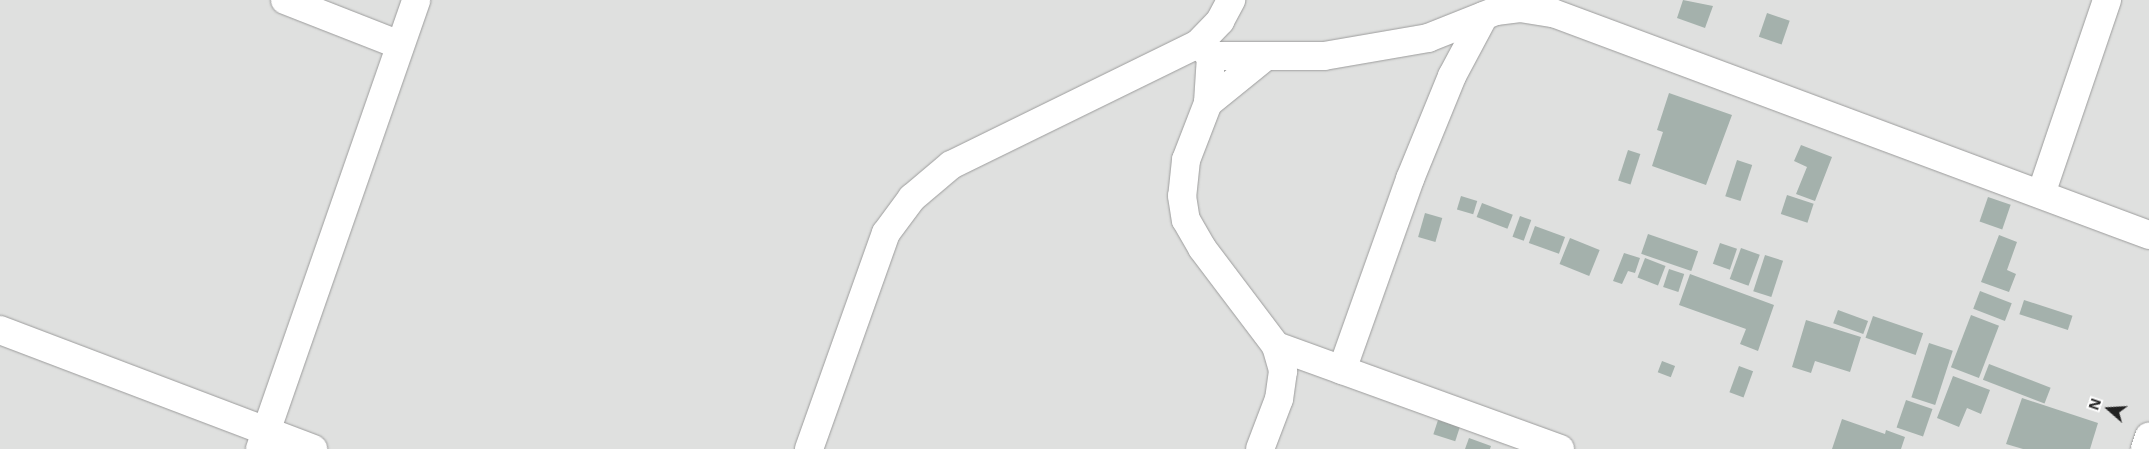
<!DOCTYPE html>
<html>
<head>
<meta charset="utf-8">
<style>
	body { margin:0 }
	#map { position:relative; width:2149px; height:449px; overflow:hidden; background:#e9f2f1; font-family:"Noto Sans",sans-serif }
	div>[style] { position:absolute }
	.residential>* { inset:0; background:#dfe0df; transform-origin:0 0 }
	.building>* { inset:0; background:#a4b1ac; transform-origin:0 0 }
	.roads { filter:drop-shadow(0 0 1px #9c9c9c) drop-shadow(0 0 1px #9c9c9c) }
	.minor>* { height:28px; margin:-14px; padding:0 14px; transform-origin:14px; border-radius:14px; background:#fff }
	span { translate:-50% -50%; white-space:nowrap; text-align:center; line-height:1.15; -webkit-text-stroke:4px #fff; paint-order:stroke }
	.north { position:absolute; left:2084px; top:384px; width:50px; height:50px; -webkit-text-stroke:4px #fff; paint-order:stroke; rotate:289deg; font-size:14px; font-weight:700; line-height:20px; text-align:center; color:#222 }
	.north::after { content:''; display:block; margin:auto; width:18px; height:22px; background:#222; clip-path:polygon(50% 0,100% 100%,50% 72%,0 100%) }
</style>
</head>
<body>
<div id="map">
	<div class="residential">
		<div style="left:0;top:0;width:2149px;height:449px"></div>
	</div>
	<div class="building">
		<div style="clip-path:polygon(1683px 0,1713px 6px,1705px 28px,1677px 18px)"></div>
		<div style="left:1767px;top:13px;width:24px;height:25px;rotate:19deg"></div>
		<div style="clip-path:polygon(1669px 93px,1732px 115px,1706px 185px,1652px 166px,1663px 132px,1657px 130px)"></div>
		<div style="clip-path:polygon(1801px 145px,1832px 157px,1815px 201px,1796px 194px,1807px 167px,1794px 161px)"></div>
		<div style="left:1628px;top:150px;width:13px;height:32px;rotate:18deg"></div>
		<div style="left:1737px;top:160px;width:16px;height:38px;rotate:18deg"></div>
		<div style="left:1787px;top:195px;width:28px;height:20px;rotate:18deg"></div>
		<div style="left:1461px;top:196px;width:17px;height:14px;rotate:17deg"></div>
		<div style="left:1988px;top:197px;width:24px;height:26px;rotate:19deg"></div>
		<div style="left:1482px;top:203px;width:33px;height:15px;rotate:21deg"></div>
		<div style="left:1425px;top:213px;width:18px;height:25px;rotate:16deg"></div>
		<div style="left:1520px;top:216px;width:12px;height:22px;rotate:20deg"></div>
		<div style="left:1535px;top:226px;width:32px;height:18px;rotate:20deg"></div>
		<div style="left:1648px;top:234px;width:53px;height:21px;rotate:19deg"></div>
		<div style="clip-path:polygon(1999px 235px,2017px 242px,2007px 270px,2016px 274px,2009px 292px,1981px 282px)"></div>
		<div style="left:1570px;top:238px;width:32px;height:28px;rotate:22deg"></div>
		<div style="left:1720px;top:243px;width:18px;height:22px;rotate:19deg"></div>
		<div style="left:1741px;top:248px;width:20px;height:33px;rotate:20deg"></div>
		<div style="clip-path:polygon(1624px 253px,1640px 258px,1635px 273px,1628px 271px,1622px 284px,1613px 281px)"></div>
		<div style="left:1765px;top:255px;width:19px;height:38px;rotate:18deg"></div>
		<div style="left:1645px;top:258px;width:22px;height:21px;rotate:21deg"></div>
		<div style="left:1669px;top:269px;width:16px;height:19px;rotate:18deg"></div>
		<div style="clip-path:polygon(1690px 274px,1774px 305px,1758px 351px,1740px 344px,1746px 329px,1679px 305px)"></div>
		<div style="left:1980px;top:291px;width:34px;height:19px;rotate:21deg"></div>
		<div style="left:2024px;top:300px;width:51px;height:15px;rotate:18deg"></div>
		<div style="left:1838px;top:310px;width:32px;height:14px;rotate:20deg"></div>
		<div style="left:1971px;top:315px;width:30px;height:56px;rotate:21deg"></div>
		<div style="left:1873px;top:316px;width:53px;height:23px;rotate:19deg"></div>
		<div style="clip-path:polygon(1806px 320px,1861px 337px,1850px 372px,1815px 361px,1811px 373px,1792px 367px)"></div>
		<div style="left:1929px;top:343px;width:25px;height:57px;rotate:18deg"></div>
		<div style="left:1662px;top:361px;width:14px;height:12px;rotate:21deg"></div>
		<div style="left:1989px;top:364px;width:66px;height:17px;rotate:21deg"></div>
		<div style="left:1739px;top:366px;width:15px;height:28px;rotate:20deg"></div>
		<div style="clip-path:polygon(1953px 376px,1990px 390px,1981px 414px,1967px 408px,1959px 427px,1937px 418px)"></div>
		<div style="clip-path:polygon(2022px 398px,2098px 423px,2090px 449px,2023px 449px,2006px 444px)"></div>
		<div style="left:1906px;top:400px;width:28px;height:29px;rotate:19deg"></div>
		<div style="clip-path:polygon(1842px 419px,1885px 434px,1886px 430px,1905px 437px,1901px 449px,1832px 449px)"></div>
		<div style="left:1438px;top:420px;width:23px;height:15px;rotate:18deg"></div>
		<div style="clip-path:polygon(1469px 438px,1491px 446px,1490px 449px,1465px 449px)"></div>
	</div>
	<div class="roads">
		<div class="minor">
			<div style="left:285px;top:0;width:123px;rotate:21.4deg"></div>
			<div style="left:1198px;top:44px;width:18px;rotate:43deg"></div>
			<div style="left:1211px;top:56px;width:113px"></div>
			<div style="left:1324px;top:56px;width:106px;rotate:-9.8deg"></div>
			<div style="left:1428px;top:38px;width:73px;rotate:-21.7deg"></div>
			<div style="left:1496px;top:11px;width:24px;rotate:-7deg"></div>
			<div style="left:1520px;top:8px;width:33px;rotate:9deg"></div>
			<div style="left:1553px;top:13px;width:636px;rotate:20.43deg"></div>
			<div style="left:1211px;top:56px;width:47px;rotate:93.7deg"></div>
			<div style="left:1208px;top:103px;width:61px;rotate:111.1deg"></div>
			<div style="left:1186px;top:160px;width:36px;rotate:96deg"></div>
			<div style="left:1182px;top:196px;width:24px;rotate:81deg"></div>
			<div style="left:1186px;top:220px;width:32px;rotate:60deg"></div>
			<div style="left:1202px;top:248px;width:123px;rotate:52.9deg"></div>
			<div style="left:1276px;top:346px;width:26px;rotate:74deg"></div>
			<div style="left:1283px;top:371px;width:28px;rotate:98deg"></div>
			<div style="left:1279px;top:399px;width:53px;rotate:110.8deg"></div>
			<div style="left:1208px;top:103px;width:73px;rotate:-38.9deg"></div>
			<div style="left:2041px;top:194px;width:205px;rotate:-71.2deg"></div>
			<div style="left:0;top:330px;width:335px;rotate:20.8deg"></div>
			<div style="left:1276px;top:346px;width:302px;rotate:19.9deg"></div>
			<div style="left:1342px;top:370px;width:203px;rotate:-70.4deg"></div>
			<div style="left:1410px;top:179px;width:111px;rotate:-67.8deg"></div>
			<div style="left:1452px;top:76px;width:68px;rotate:-61.9deg"></div>
			<div style="left:260px;top:449px;width:475px;rotate:-70.8deg"></div>
			<div style="left:809px;top:449px;width:229px;rotate:-70.4deg"></div>
			<div style="left:886px;top:233px;width:44px;rotate:-53.4deg"></div>
			<div style="left:912px;top:198px;width:51px;rotate:-40.2deg"></div>
			<div style="left:951px;top:165px;width:275px;rotate:-26.1deg"></div>
			<div style="left:1198px;top:44px;width:32px;rotate:-46deg"></div>
			<div style="left:1220px;top:21px;width:24px;rotate:-62deg"></div>
			<div style="left:2145px;top:449px;width:13px;rotate:-72deg"></div>
		</div>
	</div>
	<div class="north">N</div>
</div>
</body>
</html>
